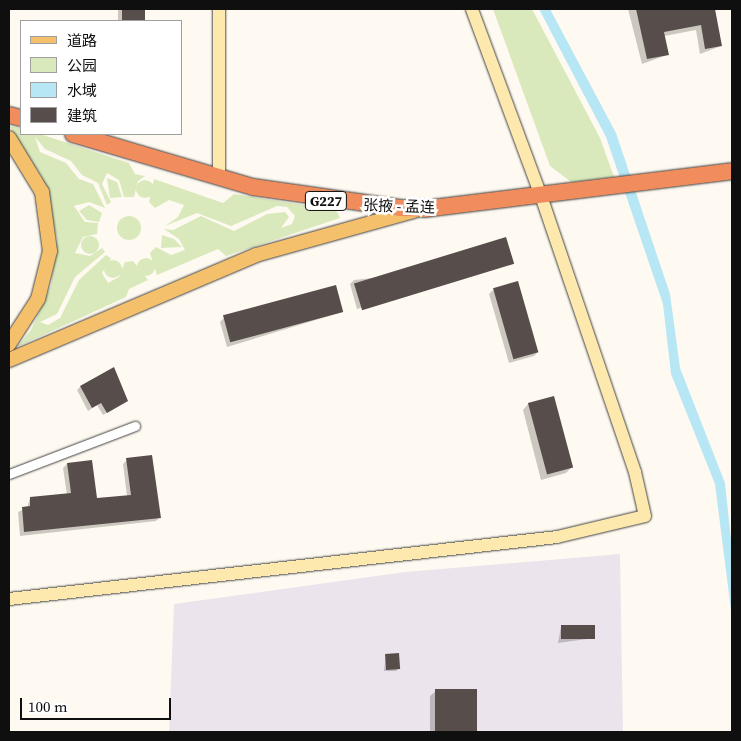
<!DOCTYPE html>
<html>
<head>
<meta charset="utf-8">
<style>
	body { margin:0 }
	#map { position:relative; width:741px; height:741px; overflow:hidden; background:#fffaf1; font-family:"Source Serif 4","Noto Sans SC",serif }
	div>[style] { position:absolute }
	.industrial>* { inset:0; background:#ebe4ed }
	.green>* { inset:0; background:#d9e9bb }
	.round { border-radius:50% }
	.water>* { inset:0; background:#b7e6f5 }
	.shadow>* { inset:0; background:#0003; transform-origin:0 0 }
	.building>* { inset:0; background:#574e4b; transform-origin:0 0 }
	.roads { filter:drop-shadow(0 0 1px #424242) drop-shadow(0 0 1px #424242) }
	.street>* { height:9px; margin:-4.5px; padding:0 4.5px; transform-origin:4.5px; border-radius:4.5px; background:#fff }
	.secondary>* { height:12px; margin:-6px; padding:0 6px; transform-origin:6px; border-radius:6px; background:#fde9ae }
	.primary>* { height:14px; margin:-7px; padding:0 7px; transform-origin:7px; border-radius:7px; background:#f5c06b }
	.highway>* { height:16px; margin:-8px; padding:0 8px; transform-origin:8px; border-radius:8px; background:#f18c5d }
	span { translate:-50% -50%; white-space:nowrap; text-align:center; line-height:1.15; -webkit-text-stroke:5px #fff; paint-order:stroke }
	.shield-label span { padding:1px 4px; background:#fff; border:1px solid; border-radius:4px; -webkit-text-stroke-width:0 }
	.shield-label { font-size:14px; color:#0f0f0f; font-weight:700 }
	.street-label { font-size:15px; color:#0f0f0f }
	.frame { position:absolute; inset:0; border:10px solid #0f0f0f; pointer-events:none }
	.legend { position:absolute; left:20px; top:20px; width:162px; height:115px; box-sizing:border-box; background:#fff; border:1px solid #9f9f9f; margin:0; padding:6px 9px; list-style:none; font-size:15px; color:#0f0f0f }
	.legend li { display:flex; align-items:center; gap:10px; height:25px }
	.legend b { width:25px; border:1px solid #9f9f9f }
	.scale { position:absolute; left:20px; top:698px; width:151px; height:22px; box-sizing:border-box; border:2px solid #0f0f0f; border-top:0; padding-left:6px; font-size:15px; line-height:18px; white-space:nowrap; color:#0f0f0f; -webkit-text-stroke:4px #fff; paint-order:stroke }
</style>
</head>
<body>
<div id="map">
	<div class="industrial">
		<div style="clip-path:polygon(620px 554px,623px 732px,169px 732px,174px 604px,405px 572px)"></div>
	</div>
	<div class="green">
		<div style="clip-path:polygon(493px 9px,532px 9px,600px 138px,614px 177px,571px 182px,550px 166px)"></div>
		<div style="clip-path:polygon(9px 126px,21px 128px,21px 134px,40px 134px,129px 163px,135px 174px,145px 176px,138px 181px,134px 197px,124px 197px,119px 180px,107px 173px,102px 184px,111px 202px,107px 205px,98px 183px,82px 175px,71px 161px,45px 149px,35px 137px,40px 152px,66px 163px,79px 179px,93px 184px,105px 208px,89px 202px,74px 206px,85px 222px,98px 223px,97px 234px,83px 237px,75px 253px,90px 256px,102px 248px,105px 252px,75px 277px,57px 314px,40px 322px,48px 325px,60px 318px,79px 280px,106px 255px,111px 258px,102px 273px,108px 283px,119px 277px,125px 262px,133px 261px,148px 280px,129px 289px,126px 297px,17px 347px,31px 330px,51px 286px,57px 239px,42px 177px)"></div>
		<div style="clip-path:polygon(107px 178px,117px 182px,122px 197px,110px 198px)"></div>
		<div style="clip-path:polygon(154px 179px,223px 203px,234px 194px,336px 210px,340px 218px,226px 256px,218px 249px,157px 275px,150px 253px,156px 247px,171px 255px,185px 250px,179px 239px,164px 229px,173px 230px,201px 216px,234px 231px,267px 214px,285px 212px,289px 217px,281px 228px,292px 224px,295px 216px,287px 207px,277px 206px,231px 226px,197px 213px,165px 226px,178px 217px,184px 205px,169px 200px,155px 208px,149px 202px)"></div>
		<div class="round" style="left:136px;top:180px;width:18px;height:18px"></div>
		<div style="clip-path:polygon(89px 205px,102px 213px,99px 222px,87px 220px,79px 211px)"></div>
		<div class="round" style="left:117px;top:216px;width:24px;height:24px"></div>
		<div style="clip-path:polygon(162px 235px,174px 239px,182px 247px,161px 248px)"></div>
		<div class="round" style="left:81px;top:236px;width:18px;height:18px"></div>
		<div class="round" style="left:137px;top:258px;width:18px;height:18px"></div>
		<div class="round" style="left:104px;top:260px;width:18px;height:18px"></div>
	</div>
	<div class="water">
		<div style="clip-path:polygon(539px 9px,550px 9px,616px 133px,670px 294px,680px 368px,725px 483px,732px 549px,732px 618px,715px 484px,671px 374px,663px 304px,606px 137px)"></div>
	</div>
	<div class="shadow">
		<div style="left:118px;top:9px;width:26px;height:12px"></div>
		<div style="clip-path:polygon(628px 9px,714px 9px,721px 46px,700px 54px,696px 30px,664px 36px,667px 55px,642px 64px)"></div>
		<div style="clip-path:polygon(512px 263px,357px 309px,350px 284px,354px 280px)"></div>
		<div style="clip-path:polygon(493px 290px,538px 352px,534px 356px,509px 363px,489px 294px)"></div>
		<div style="clip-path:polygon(342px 312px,227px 347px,220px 322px,224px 318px)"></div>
		<div style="clip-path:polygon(80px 387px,127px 401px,103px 415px,97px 405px,88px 411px,77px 390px)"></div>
		<div style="clip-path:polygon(528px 404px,572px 467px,566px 473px,541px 480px,523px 410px)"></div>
		<div style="clip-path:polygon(127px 460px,160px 517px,156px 521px,20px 536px,18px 512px,27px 508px,30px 498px,67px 495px,63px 468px,67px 464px,96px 500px,127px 496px,123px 464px)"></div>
		<div style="clip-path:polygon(561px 627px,594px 638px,558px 643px)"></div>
		<div style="clip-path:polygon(386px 655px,399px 668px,396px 671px,384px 671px)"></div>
		<div style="clip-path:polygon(436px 691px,476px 691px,476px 732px,430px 732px,430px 696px)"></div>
	</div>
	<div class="building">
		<div style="left:122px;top:9px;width:23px;height:12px"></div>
		<div style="clip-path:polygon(636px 9px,715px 9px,722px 46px,705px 49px,701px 25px,664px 32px,669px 55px,647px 59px)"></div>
		<div style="left:506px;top:237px;width:28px;height:159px;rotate:73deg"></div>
		<div style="left:518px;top:281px;width:74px;height:26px;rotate:74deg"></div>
		<div style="left:336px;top:285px;width:28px;height:117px;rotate:75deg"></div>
		<div style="clip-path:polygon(114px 367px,128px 401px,107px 413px,101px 403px,92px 408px,80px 386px)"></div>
		<div style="left:554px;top:396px;width:74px;height:27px;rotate:75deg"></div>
		<div style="clip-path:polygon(152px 455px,161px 518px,24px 532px,22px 507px,30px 506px,30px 497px,71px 493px,67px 463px,92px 460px,97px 498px,131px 495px,126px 458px)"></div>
		<div style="left:595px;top:625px;width:14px;height:34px;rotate:90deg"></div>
		<div style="left:399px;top:653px;width:16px;height:14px;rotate:86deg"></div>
		<div style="left:435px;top:689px;width:42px;height:43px"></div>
	</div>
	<div class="roads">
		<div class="street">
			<div style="left:9px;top:474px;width:135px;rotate:-20.9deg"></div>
		</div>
		<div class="secondary">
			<div style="left:219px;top:176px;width:167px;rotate:-90deg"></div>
			<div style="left:9px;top:599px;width:551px;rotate:-6.45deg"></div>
			<div style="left:557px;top:537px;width:90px;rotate:-13.4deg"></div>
			<div style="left:645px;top:516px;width:45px;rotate:-102.8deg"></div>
			<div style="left:635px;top:472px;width:292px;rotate:-108.8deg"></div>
			<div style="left:541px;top:196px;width:199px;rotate:-110.3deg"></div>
		</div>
		<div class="primary">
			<div style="left:9px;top:138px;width:63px;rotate:58.6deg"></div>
			<div style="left:42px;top:192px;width:60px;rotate:82.3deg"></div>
			<div style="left:50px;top:251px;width:49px;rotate:104deg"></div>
			<div style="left:38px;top:299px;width:54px;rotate:122.8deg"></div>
			<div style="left:9px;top:360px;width:268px;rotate:-23deg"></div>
			<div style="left:256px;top:255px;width:164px;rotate:-15.6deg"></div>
		</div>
		<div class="highway">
			<div style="left:9px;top:115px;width:12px;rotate:14deg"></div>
			<div style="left:73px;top:134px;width:188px;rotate:16.4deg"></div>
			<div style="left:253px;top:187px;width:149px;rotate:8.1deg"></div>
			<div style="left:401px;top:208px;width:23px;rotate:2deg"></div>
			<div style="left:424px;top:209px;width:310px;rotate:-7deg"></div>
		</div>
	</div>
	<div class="shield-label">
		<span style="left:326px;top:201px">G227</span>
	</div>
	<div class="street-label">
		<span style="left:399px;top:206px;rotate:2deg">张掖 - 孟连</span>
	</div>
	<div class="frame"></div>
	<ul class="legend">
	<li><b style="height:6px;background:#f5c06b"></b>道路</li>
	<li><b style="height:14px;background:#d9e9bb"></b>公园</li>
	<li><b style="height:14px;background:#b7e6f5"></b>水域</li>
	<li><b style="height:14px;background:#574e4b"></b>建筑</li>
	</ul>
	<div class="scale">100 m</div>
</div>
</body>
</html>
